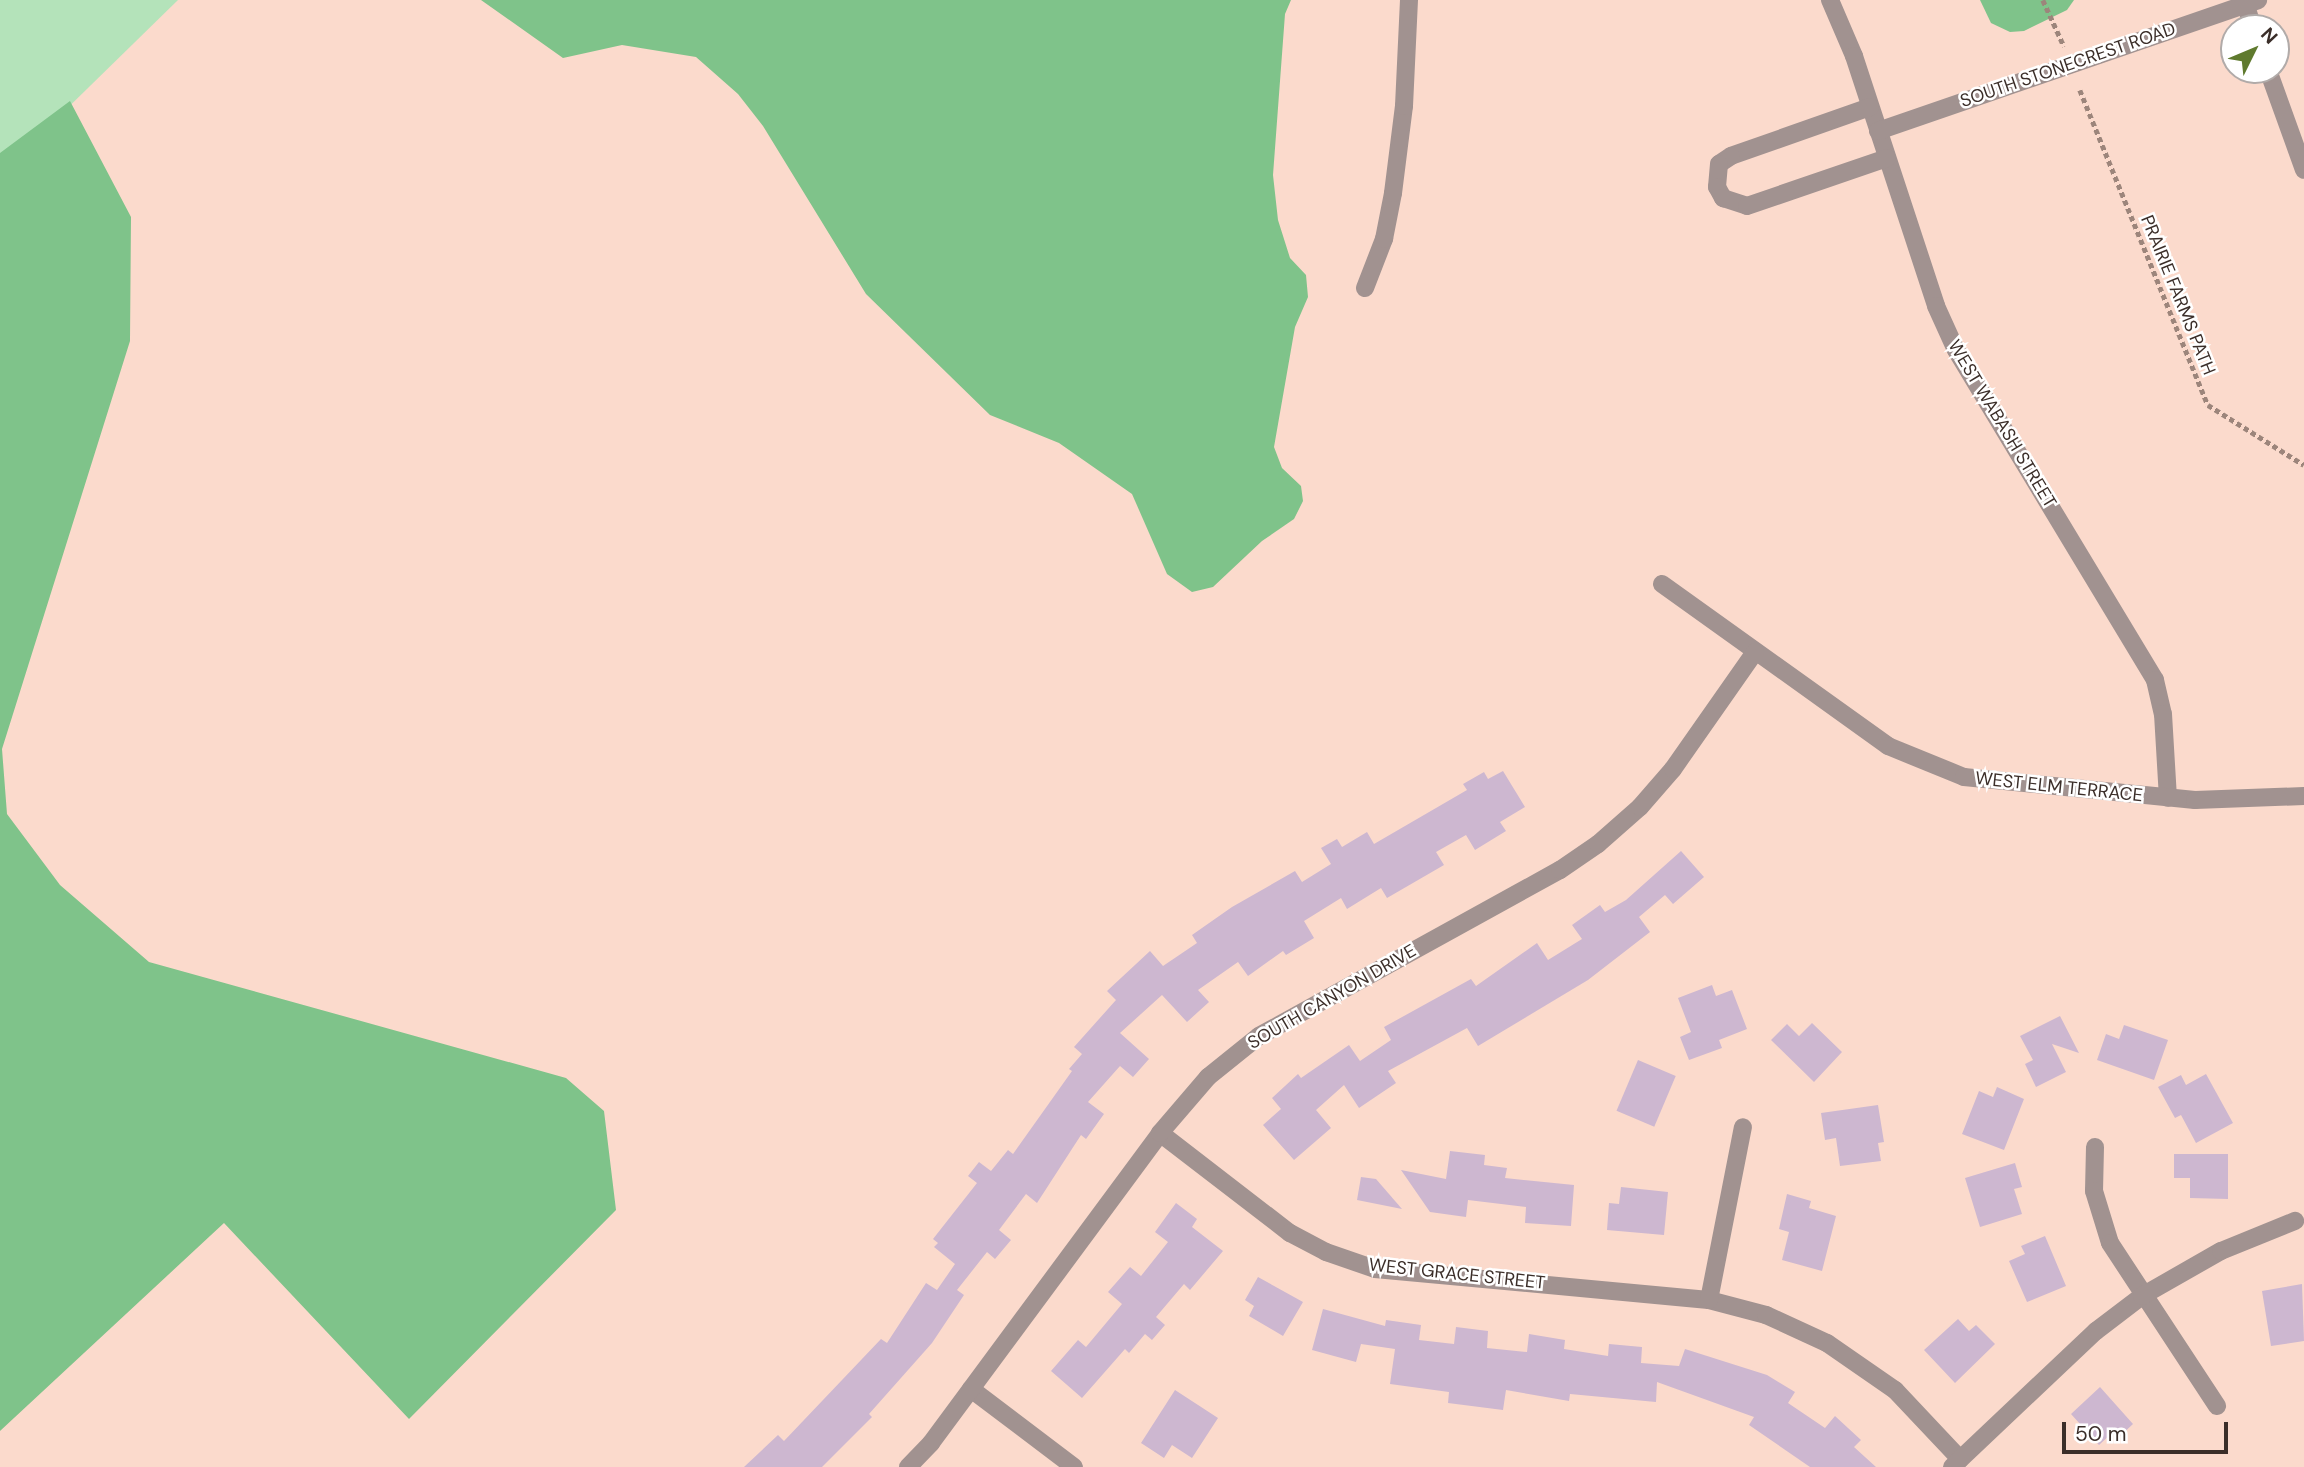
<!DOCTYPE html>
<html>
<head>
<meta charset="utf-8">
<style>
	body { margin:0 }
	#map { position:relative; width:2304px; height:1467px; overflow:hidden; background:#fbdacc; font-family:"DM Sans",sans-serif }
	div>[style] { position:absolute }
	.green>* { inset:0; background:#b4e3ba }
	.forest>* { inset:0; background:#7fc38a }
	.building>* { inset:0; background:#cdb7d0; transform-origin:0 0 }
	.path>* { height:4.5px; margin-top:-2.25px; transform-origin:0; background:repeating-linear-gradient(90deg,#9c857b 0 5px,transparent 0 8.5px) }
	.minor>* { height:18px; margin:-9px; padding:0 9px; transform-origin:9px; border-radius:9px; background:#a19290 }
	span { translate:-50% -50%; white-space:nowrap; text-align:center; line-height:1.15; -webkit-text-stroke:5px #fff; paint-order:stroke }
	.street-label { font-size:18px; color:#3b2e29 }
	.north { position:absolute; left:2220px; top:14px; width:70px; height:70px; box-sizing:border-box; background:#fff; border:2px solid #b1aba9; border-radius:50%; rotate:47deg; font-size:19px; font-weight:700; line-height:28px; text-align:center; color:#3b2e29 }
	.north::after { content:''; display:block; margin:auto; width:24px; height:32px; background:#5f7a2e; clip-path:polygon(50% 0,100% 100%,50% 72%,0 100%) }
	.scale { position:absolute; left:2062px; top:1422px; width:166px; height:32px; box-sizing:border-box; border:4px solid #3b2e29; border-top:0; padding-left:9px; font-size:21px; line-height:24px; white-space:nowrap; color:#3b2e29; -webkit-text-stroke:5px #fff; paint-order:stroke }
</style>
</head>
<body>
<div id="map">
	<div class="green">
		<div style="clip-path:polygon(0 0,178px 0,0 174px)"></div>
	</div>
	<div class="forest">
		<div style="clip-path:polygon(481px 0,1291px 0,1285px 14px,1273px 175px,1278px 220px,1290px 258px,1306px 275px,1308px 297px,1295px 327px,1274px 447px,1282px 468px,1301px 486px,1303px 501px,1294px 519px,1262px 541px,1213px 587px,1192px 592px,1167px 574px,1132px 494px,1059px 443px,990px 415px,866px 294px,763px 126px,738px 94px,696px 57px,622px 45px,563px 58px)"></div>
		<div style="clip-path:polygon(1980px 0,2074px 0,2067px 10px,2024px 31px,2010px 32px,1991px 23px)"></div>
		<div style="clip-path:polygon(70px 101px,131px 217px,130px 341px,2px 749px,7px 814px,60px 885px,149px 962px,566px 1078px,604px 1111px,616px 1210px,409px 1419px,224px 1223px,0 1431px,0 153px)"></div>
	</div>
	<div class="building">
		<div style="clip-path:polygon(1503px 771px,1525px 807px,1500px 822px,1506px 831px,1475px 850px,1466px 835px,1436px 852px,1444px 865px,1387px 898px,1381px 888px,1347px 909px,1341px 898px,1304px 921px,1314px 938px,1286px 955px,1283px 951px,1248px 976px,1238px 962px,1198px 990px,1209px 1002px,1187px 1022px,1162px 995px,1120px 1033px,1149px 1059px,1133px 1077px,1120px 1066px,1088px 1102px,1104px 1114px,1086px 1139px,1081px 1135px,1037px 1203px,1026px 1194px,999px 1230px,1011px 1240px,995px 1259px,987px 1252px,957px 1290px,964px 1295px,932px 1343px,869px 1414px,872px 1417px,822px 1467px,744px 1467px,778px 1435px,784px 1441px,881px 1339px,887px 1343px,926px 1283px,937px 1290px,955px 1264px,934px 1247px,938px 1243px,933px 1239px,977px 1183px,968px 1176px,979px 1162px,991px 1171px,1008px 1150px,1013px 1154px,1072px 1071px,1069px 1069px,1082px 1054px,1074px 1047px,1116px 1000px,1107px 991px,1150px 951px,1163px 966px,1197px 943px,1192px 935px,1232px 907px,1295px 871px,1302px 882px,1331px 864px,1321px 848px,1337px 839px,1342px 847px,1367px 832px,1374px 844px,1467px 790px,1463px 784px,1484px 772px,1488px 779px)"></div>
		<div style="clip-path:polygon(1681px 851px,1704px 877px,1673px 904px,1665px 895px,1639px 917px,1650px 932px,1588px 980px,1478px 1046px,1467px 1028px,1388px 1071px,1396px 1083px,1359px 1108px,1344px 1085px,1316px 1110px,1331px 1128px,1294px 1160px,1263px 1125px,1281px 1109px,1272px 1098px,1298px 1074px,1301px 1078px,1349px 1045px,1360px 1061px,1391px 1040px,1384px 1027px,1471px 979px,1476px 986px,1537px 943px,1548px 960px,1582px 939px,1572px 925px,1600px 905px,1605px 912px,1626px 900px)"></div>
		<div style="clip-path:polygon(1712px 985px,1716px 996px,1732px 990px,1747px 1029px,1719px 1040px,1722px 1048px,1689px 1060px,1680px 1037px,1691px 1032px,1678px 998px)"></div>
		<div style="clip-path:polygon(2060px 1016px,2079px 1053px,2052px 1044px,2066px 1072px,2036px 1087px,2025px 1064px,2033px 1060px,2020px 1036px)"></div>
		<div style="clip-path:polygon(1812px 1023px,1842px 1052px,1814px 1082px,1771px 1040px,1787px 1024px,1799px 1036px)"></div>
		<div style="clip-path:polygon(2124px 1025px,2168px 1040px,2154px 1080px,2097px 1060px,2106px 1034px,2119px 1039px)"></div>
		<div style="left:1638px;top:1060px;width:41px;height:55px;rotate:23deg"></div>
		<div style="clip-path:polygon(2206px 1074px,2233px 1123px,2196px 1143px,2181px 1115px,2175px 1118px,2158px 1087px,2181px 1075px,2186px 1085px)"></div>
		<div style="clip-path:polygon(1997px 1087px,2024px 1099px,2004px 1150px,1962px 1134px,1979px 1091px,1993px 1097px)"></div>
		<div style="clip-path:polygon(1878px 1105px,1884px 1142px,1878px 1143px,1881px 1161px,1840px 1166px,1836px 1138px,1825px 1140px,1821px 1113px)"></div>
		<div style="clip-path:polygon(1450px 1151px,1485px 1155px,1484px 1165px,1507px 1168px,1505px 1178px,1574px 1185px,1571px 1226px,1525px 1223px,1526px 1207px,1468px 1200px,1466px 1217px,1430px 1212px,1401px 1170px,1446px 1179px)"></div>
		<div style="clip-path:polygon(2174px 1154px,2228px 1154px,2228px 1199px,2190px 1198px,2190px 1178px,2174px 1178px)"></div>
		<div style="clip-path:polygon(2015px 1163px,2022px 1187px,2014px 1189px,2022px 1214px,1980px 1227px,1965px 1178px)"></div>
		<div style="clip-path:polygon(1361px 1177px,1376px 1179px,1402px 1209px,1357px 1200px)"></div>
		<div style="clip-path:polygon(1621px 1187px,1668px 1192px,1664px 1235px,1607px 1230px,1609px 1203px,1619px 1204px)"></div>
		<div style="clip-path:polygon(1787px 1194px,1811px 1201px,1809px 1208px,1836px 1216px,1822px 1271px,1782px 1260px,1789px 1232px,1779px 1229px)"></div>
		<div style="clip-path:polygon(1176px 1203px,1197px 1219px,1192px 1227px,1223px 1251px,1190px 1290px,1184px 1284px,1156px 1317px,1165px 1325px,1152px 1340px,1145px 1334px,1129px 1353px,1125px 1349px,1082px 1398px,1051px 1371px,1078px 1340px,1086px 1347px,1122px 1304px,1108px 1292px,1130px 1267px,1141px 1276px,1168px 1242px,1155px 1232px)"></div>
		<div style="clip-path:polygon(2045px 1236px,2066px 1286px,2027px 1302px,2009px 1261px,2025px 1254px,2021px 1246px)"></div>
		<div style="clip-path:polygon(1258px 1277px,1303px 1302px,1283px 1336px,1249px 1316px,1254px 1306px,1245px 1300px)"></div>
		<div style="clip-path:polygon(2302px 1284px,2304px 1341px,2271px 1346px,2262px 1291px)"></div>
		<div style="clip-path:polygon(1323px 1309px,1385px 1326px,1386px 1320px,1421px 1325px,1419px 1340px,1454px 1344px,1456px 1327px,1488px 1331px,1487px 1348px,1527px 1352px,1529px 1334px,1565px 1340px,1564px 1349px,1608px 1356px,1609px 1344px,1642px 1347px,1641px 1363px,1679px 1366px,1685px 1349px,1767px 1375px,1795px 1392px,1788px 1403px,1825px 1428px,1835px 1416px,1861px 1440px,1854px 1447px,1876px 1467px,1810px 1467px,1749px 1425px,1754px 1417px,1657px 1382px,1656px 1402px,1570px 1394px,1569px 1401px,1506px 1390px,1503px 1410px,1448px 1403px,1449px 1392px,1390px 1384px,1395px 1349px,1361px 1344px,1356px 1362px,1312px 1350px)"></div>
		<div style="clip-path:polygon(1958px 1319px,1969px 1331px,1976px 1325px,1995px 1344px,1955px 1383px,1924px 1350px)"></div>
		<div style="clip-path:polygon(2100px 1387px,2133px 1424px,2118px 1438px,2112px 1433px,2099px 1445px,2071px 1414px)"></div>
		<div style="clip-path:polygon(1175px 1390px,1218px 1418px,1192px 1458px,1172px 1445px,1164px 1458px,1141px 1443px)"></div>
	</div>
	<div class="path">
		<div style="left:2043px;top:0;width:51px;rotate:65.5deg"></div>
		<div style="left:2080px;top:90px;width:340px;rotate:67.9deg"></div>
		<div style="left:2208px;top:405px;width:113px;rotate:32deg"></div>
	</div>
	<div class="minor">
		<div style="left:1830px;top:0;width:61px;rotate:66.8deg"></div>
		<div style="left:1854px;top:56px;width:263px;rotate:71.8deg"></div>
		<div style="left:1936px;top:306px;width:48px;rotate:65.6deg"></div>
		<div style="left:1956px;top:350px;width:385px;rotate:58.9deg"></div>
		<div style="left:2155px;top:680px;width:35px;rotate:77deg"></div>
		<div style="left:2163px;top:714px;width:84px;rotate:86.6deg"></div>
		<div style="left:2244px;top:0;width:29px;rotate:72deg"></div>
		<div style="left:2268px;top:70px;width:106px;rotate:70.2deg"></div>
		<div style="left:1870px;top:107px;width:147px;rotate:160.6deg"></div>
		<div style="left:1731px;top:156px;width:14px;rotate:146deg"></div>
		<div style="left:1719px;top:164px;width:23px;rotate:95deg"></div>
		<div style="left:1717px;top:187px;width:13px;rotate:61deg"></div>
		<div style="left:1723px;top:198px;width:25px;rotate:18deg"></div>
		<div style="left:1747px;top:206px;width:148px;rotate:-18.9deg"></div>
		<div style="left:1878px;top:131px;width:402px;rotate:-19deg"></div>
		<div style="left:1365px;top:288px;width:53px;rotate:-68.8deg"></div>
		<div style="left:1384px;top:239px;width:47px;rotate:-78.9deg"></div>
		<div style="left:1393px;top:193px;width:88px;rotate:-82.8deg"></div>
		<div style="left:1404px;top:106px;width:106px;rotate:-87.3deg"></div>
		<div style="left:1662px;top:584px;width:278px;rotate:35.6deg"></div>
		<div style="left:1888px;top:746px;width:82px;rotate:22.2deg"></div>
		<div style="left:1964px;top:777px;width:232px;rotate:5.7deg"></div>
		<div style="left:2195px;top:800px;width:109px;rotate:-2.1deg"></div>
		<div style="left:1160px;top:1133px;width:164px;rotate:37.6deg"></div>
		<div style="left:1290px;top:1233px;width:41px;rotate:27.8deg"></div>
		<div style="left:1326px;top:1252px;width:52px;rotate:19.1deg"></div>
		<div style="left:1375px;top:1269px;width:335px;rotate:5.3deg"></div>
		<div style="left:1709px;top:1300px;width:59px;rotate:14.7deg"></div>
		<div style="left:1766px;top:1315px;width:67px;rotate:24.7deg"></div>
		<div style="left:1827px;top:1343px;width:83px;rotate:34.7deg"></div>
		<div style="left:1895px;top:1390px;width:95px;rotate:46.7deg"></div>
		<div style="left:2095px;top:1147px;width:44px;rotate:91.3deg"></div>
		<div style="left:2094px;top:1191px;width:54px;rotate:72.9deg"></div>
		<div style="left:2110px;top:1243px;width:195px;rotate:56.7deg"></div>
		<div style="left:1709px;top:1300px;width:176px;rotate:-78.9deg"></div>
		<div style="left:971px;top:1389px;width:129px;rotate:37.1deg"></div>
		<div style="left:908px;top:1467px;width:33px;rotate:-46deg"></div>
		<div style="left:931px;top:1443px;width:385px;rotate:-53.5deg"></div>
		<div style="left:1160px;top:1133px;width:74px;rotate:-49.4deg"></div>
		<div style="left:1208px;top:1077px;width:65px;rotate:-38.8deg"></div>
		<div style="left:1259px;top:1036px;width:344px;rotate:-28.9deg"></div>
		<div style="left:1560px;top:870px;width:46px;rotate:-34.4deg"></div>
		<div style="left:1598px;top:844px;width:56px;rotate:-41.4deg"></div>
		<div style="left:1640px;top:807px;width:50px;rotate:-49deg"></div>
		<div style="left:1673px;top:769px;width:143px;rotate:-55deg"></div>
		<div style="left:1952px;top:1467px;width:198px;rotate:-43.4deg"></div>
		<div style="left:2096px;top:1331px;width:58px;rotate:-37.3deg"></div>
		<div style="left:2142px;top:1296px;width:91px;rotate:-29.7deg"></div>
		<div style="left:2221px;top:1251px;width:80px;rotate:-22.1deg"></div>
	</div>
	<div class="street-label">
		<span style="left:2068px;top:65px;rotate:-19deg">SOUTH STONECREST ROAD</span>
		<span style="left:2178px;top:295px;rotate:68deg">PRAIRIE FARMS PATH</span>
		<span style="left:2002px;top:424px;rotate:59deg">WEST WABASH STREET</span>
		<span style="left:2059px;top:787px;rotate:6deg">WEST ELM TERRACE</span>
		<span style="left:1332px;top:997px;rotate:-30deg">SOUTH CANYON DRIVE</span>
		<span style="left:1457px;top:1274px;rotate:6deg">WEST GRACE STREET</span>
	</div>
	<div class="north">N</div>
	<div class="scale">50 m</div>
</div>
</body>
</html>
